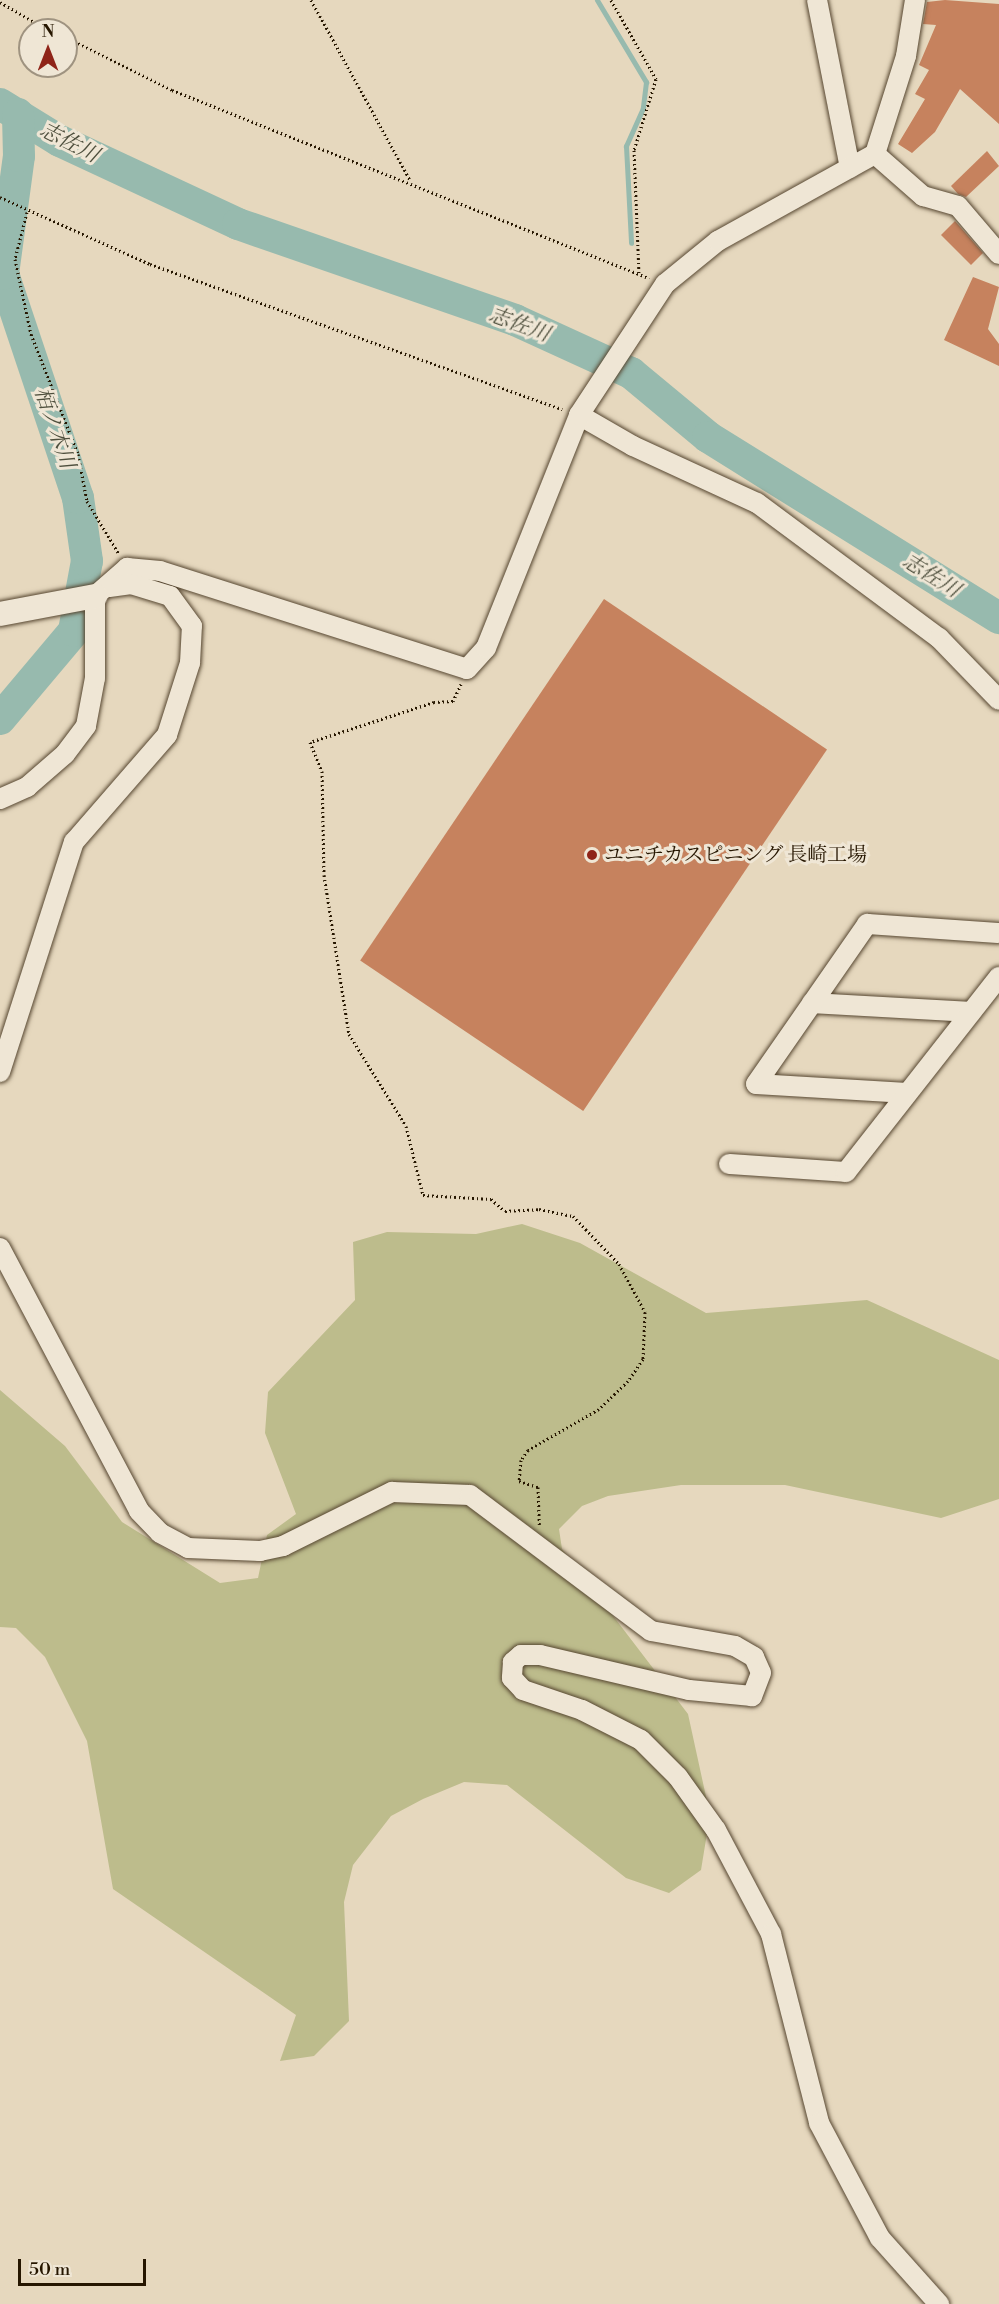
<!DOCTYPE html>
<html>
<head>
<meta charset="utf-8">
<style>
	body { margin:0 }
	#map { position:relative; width:999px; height:2304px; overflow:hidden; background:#e6d8be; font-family:"Libre Bodoni","Noto Serif JP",serif }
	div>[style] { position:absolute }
	.green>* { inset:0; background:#bdbc8c }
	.stream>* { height:5px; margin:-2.5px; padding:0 2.5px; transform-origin:2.5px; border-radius:2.5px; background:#97baae }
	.river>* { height:32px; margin:-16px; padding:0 16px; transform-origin:16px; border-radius:16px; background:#97baae }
	.building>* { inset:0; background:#c6825e; transform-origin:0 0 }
	.path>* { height:3px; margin-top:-1.5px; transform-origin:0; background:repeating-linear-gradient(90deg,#261600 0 1.5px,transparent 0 4.5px) }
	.roads { filter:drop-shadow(0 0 2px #564630) drop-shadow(0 0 2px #564630) }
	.minor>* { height:20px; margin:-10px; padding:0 10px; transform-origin:10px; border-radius:10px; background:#efe6d5 }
	.tertiary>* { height:24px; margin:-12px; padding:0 12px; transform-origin:12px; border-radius:12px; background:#efe6d5 }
	.dots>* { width:16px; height:16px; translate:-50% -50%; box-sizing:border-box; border:3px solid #efe6d5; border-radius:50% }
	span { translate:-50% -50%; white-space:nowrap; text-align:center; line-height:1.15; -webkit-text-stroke:6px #efe6d5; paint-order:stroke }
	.poi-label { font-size:20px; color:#261600 }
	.left { translate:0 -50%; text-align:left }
	.water-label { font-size:21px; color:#4e4f3d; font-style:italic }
	.north { position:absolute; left:18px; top:18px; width:60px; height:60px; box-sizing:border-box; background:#efe6d5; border:2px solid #9f9380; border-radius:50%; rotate:0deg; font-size:16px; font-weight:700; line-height:24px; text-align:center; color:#261600 }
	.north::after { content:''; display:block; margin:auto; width:21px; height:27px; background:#8f2418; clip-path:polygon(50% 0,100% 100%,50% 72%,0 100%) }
	.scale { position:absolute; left:18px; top:2259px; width:128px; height:27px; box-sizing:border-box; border:3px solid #261600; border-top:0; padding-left:8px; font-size:18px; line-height:21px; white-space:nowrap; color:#261600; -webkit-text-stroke:4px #efe6d5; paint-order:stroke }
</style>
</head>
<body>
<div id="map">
	<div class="green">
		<div style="clip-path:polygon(522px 1224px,580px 1243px,706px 1313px,867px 1300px,999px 1360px,999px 1499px,941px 1518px,785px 1485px,681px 1485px,608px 1496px,582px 1506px,559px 1529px,562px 1549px,688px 1714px,710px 1815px,701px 1870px,669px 1893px,626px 1878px,507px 1785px,464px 1782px,423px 1799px,391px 1816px,353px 1865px,344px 1902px,349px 2021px,314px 2056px,280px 2061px,296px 2015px,113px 1889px,87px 1741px,45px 1657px,16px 1628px,0 1627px,0 1390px,65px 1446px,122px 1522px,220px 1583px,258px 1578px,267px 1535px,296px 1514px,265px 1433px,268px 1392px,355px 1300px,353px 1242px,387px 1232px,476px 1234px)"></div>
	</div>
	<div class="stream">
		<div style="left:597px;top:0;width:96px;rotate:59.1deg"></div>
		<div style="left:646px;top:82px;width:26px;rotate:97deg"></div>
		<div style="left:643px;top:108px;width:42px;rotate:114.1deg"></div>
		<div style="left:626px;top:146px;width:97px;rotate:87deg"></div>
	</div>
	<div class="river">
		<div style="left:0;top:104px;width:70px;rotate:31.7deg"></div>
		<div style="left:60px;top:141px;width:196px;rotate:25deg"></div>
		<div style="left:238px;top:224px;width:293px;rotate:19.1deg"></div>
		<div style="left:515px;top:320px;width:128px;rotate:24.6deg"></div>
		<div style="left:631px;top:373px;width:100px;rotate:39.7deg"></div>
		<div style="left:708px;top:437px;width:343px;rotate:31.9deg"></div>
		<div style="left:0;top:719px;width:115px;rotate:-49.9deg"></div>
		<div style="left:74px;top:631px;width:71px;rotate:-79.5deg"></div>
		<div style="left:87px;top:561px;width:64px;rotate:-98.1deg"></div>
		<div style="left:78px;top:498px;width:236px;rotate:-108.5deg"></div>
		<div style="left:3px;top:274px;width:119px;rotate:-82.3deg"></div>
		<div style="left:19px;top:156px;width:42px;rotate:-91.4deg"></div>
	</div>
	<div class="building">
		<div style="clip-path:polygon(945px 0,999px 4px,999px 124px,960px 89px,935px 132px,912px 153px,898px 144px,925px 99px,915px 94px,929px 70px,919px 65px,936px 25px,923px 24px,927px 2px)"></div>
		<div style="clip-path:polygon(987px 151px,999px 166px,966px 197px,958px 194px,951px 186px)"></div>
		<div style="clip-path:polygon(955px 221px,983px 253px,971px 265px,941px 235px)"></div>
		<div style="clip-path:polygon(973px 277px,999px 287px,988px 329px,999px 344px,999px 366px,944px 340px)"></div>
		<div style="left:604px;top:599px;width:269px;height:436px;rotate:34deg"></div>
	</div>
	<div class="path">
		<div style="left:311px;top:0;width:205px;rotate:61.2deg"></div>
		<div style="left:611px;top:0;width:91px;rotate:60.3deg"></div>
		<div style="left:656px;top:79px;width:74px;rotate:107.2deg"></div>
		<div style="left:634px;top:150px;width:125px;rotate:87.7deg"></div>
		<div style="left:0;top:2px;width:56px;rotate:30.3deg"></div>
		<div style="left:66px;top:37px;width:119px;rotate:26.6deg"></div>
		<div style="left:172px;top:90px;width:513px;rotate:21.51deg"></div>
		<div style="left:0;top:197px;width:164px;rotate:24.1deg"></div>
		<div style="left:150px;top:264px;width:437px;rotate:19.4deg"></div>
		<div style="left:27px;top:212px;width:49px;rotate:104.3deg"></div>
		<div style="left:15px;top:259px;width:77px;rotate:78deg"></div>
		<div style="left:31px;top:334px;width:129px;rotate:68.6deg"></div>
		<div style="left:78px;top:454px;width:48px;rotate:79.2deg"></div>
		<div style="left:87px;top:501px;width:62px;rotate:58.9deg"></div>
		<div style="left:461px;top:684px;width:19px;rotate:115deg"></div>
		<div style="left:453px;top:701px;width:19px;rotate:177deg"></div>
		<div style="left:434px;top:702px;width:130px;rotate:162.1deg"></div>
		<div style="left:310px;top:742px;width:31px;rotate:68deg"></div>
		<div style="left:322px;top:771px;width:104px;rotate:88.9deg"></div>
		<div style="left:324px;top:875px;width:161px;rotate:81.1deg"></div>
		<div style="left:349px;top:1034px;width:108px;rotate:58.2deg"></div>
		<div style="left:406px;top:1126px;width:71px;rotate:76.2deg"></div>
		<div style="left:423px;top:1195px;width:68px;rotate:3.4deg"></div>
		<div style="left:491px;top:1199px;width:18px;rotate:41deg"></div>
		<div style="left:505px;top:1211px;width:34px;rotate:-3deg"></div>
		<div style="left:539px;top:1209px;width:35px;rotate:12deg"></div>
		<div style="left:573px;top:1216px;width:66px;rotate:46.2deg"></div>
		<div style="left:619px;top:1264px;width:55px;rotate:61.6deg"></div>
		<div style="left:645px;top:1312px;width:47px;rotate:92.4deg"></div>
		<div style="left:643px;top:1359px;width:27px;rotate:124deg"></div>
		<div style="left:628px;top:1381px;width:40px;rotate:136deg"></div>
		<div style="left:599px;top:1409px;width:82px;rotate:150deg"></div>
		<div style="left:528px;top:1450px;width:12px;rotate:125deg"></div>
		<div style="left:521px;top:1460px;width:21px;rotate:95deg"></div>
		<div style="left:519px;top:1481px;width:20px;rotate:18deg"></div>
		<div style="left:538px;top:1487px;width:38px;rotate:88deg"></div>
	</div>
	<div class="roads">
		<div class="minor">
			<div style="left:817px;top:0;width:171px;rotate:78.9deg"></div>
			<div style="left:875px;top:154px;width:64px;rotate:41.2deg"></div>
			<div style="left:923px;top:196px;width:36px;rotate:16deg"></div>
			<div style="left:958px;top:206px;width:63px;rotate:49.5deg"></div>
			<div style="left:579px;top:415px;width:62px;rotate:29.9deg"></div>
			<div style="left:633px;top:446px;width:136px;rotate:24.7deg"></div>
			<div style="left:757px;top:503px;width:227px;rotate:36.6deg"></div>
			<div style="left:939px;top:638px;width:86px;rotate:45.9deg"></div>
			<div style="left:0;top:799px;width:30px;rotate:-24deg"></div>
			<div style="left:27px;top:787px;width:50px;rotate:-41deg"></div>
			<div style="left:65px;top:754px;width:35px;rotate:-53deg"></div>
			<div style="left:86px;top:726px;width:49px;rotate:-79.4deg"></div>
			<div style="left:95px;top:678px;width:82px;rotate:-90deg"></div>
			<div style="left:95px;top:596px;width:43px;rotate:-41.2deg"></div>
			<div style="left:127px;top:568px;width:33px;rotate:5deg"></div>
			<div style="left:160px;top:571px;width:322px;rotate:17.7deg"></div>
			<div style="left:467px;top:669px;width:28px;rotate:-48deg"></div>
			<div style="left:486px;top:648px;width:251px;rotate:-68.2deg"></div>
			<div style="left:579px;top:415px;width:157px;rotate:-56.7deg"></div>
			<div style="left:665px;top:284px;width:68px;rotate:-39.1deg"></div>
			<div style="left:718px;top:241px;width:179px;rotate:-29deg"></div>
			<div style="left:875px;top:154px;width:103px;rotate:-72.4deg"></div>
			<div style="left:906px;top:56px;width:57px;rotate:-80.9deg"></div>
			<div style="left:812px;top:1003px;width:159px;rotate:3.2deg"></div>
			<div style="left:0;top:1072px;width:242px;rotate:-72.2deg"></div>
			<div style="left:74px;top:842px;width:142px;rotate:-49deg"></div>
			<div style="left:167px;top:735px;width:76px;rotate:-72.3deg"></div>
			<div style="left:190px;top:663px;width:37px;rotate:-87deg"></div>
			<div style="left:192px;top:626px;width:37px;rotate:-126deg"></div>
			<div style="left:170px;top:596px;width:41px;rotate:-162.9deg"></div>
			<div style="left:131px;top:584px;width:22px;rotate:172deg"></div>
			<div style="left:907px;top:1093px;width:151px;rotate:-176.6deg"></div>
			<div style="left:756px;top:1084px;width:195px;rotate:-55.2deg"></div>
			<div style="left:867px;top:924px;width:132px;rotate:3.9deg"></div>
			<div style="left:729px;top:1164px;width:117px;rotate:3.9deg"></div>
			<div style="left:846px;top:1172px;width:248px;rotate:-51.9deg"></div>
			<div style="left:0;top:1248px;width:297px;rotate:62.1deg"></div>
			<div style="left:139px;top:1511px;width:30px;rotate:46deg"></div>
			<div style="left:160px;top:1533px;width:32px;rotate:28deg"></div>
			<div style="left:188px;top:1548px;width:72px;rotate:2.4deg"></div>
			<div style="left:260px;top:1551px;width:24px;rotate:-12deg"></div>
			<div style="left:283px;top:1546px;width:122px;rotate:-26.4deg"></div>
			<div style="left:392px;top:1492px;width:78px;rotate:2.2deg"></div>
			<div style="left:470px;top:1495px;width:226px;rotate:36.9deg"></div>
			<div style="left:651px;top:1631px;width:85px;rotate:10.1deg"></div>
			<div style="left:735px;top:1646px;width:22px;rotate:30deg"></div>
			<div style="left:754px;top:1657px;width:17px;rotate:66deg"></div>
			<div style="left:761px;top:1673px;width:25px;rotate:111deg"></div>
			<div style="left:752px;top:1696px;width:63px;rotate:-174.6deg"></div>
			<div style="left:689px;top:1690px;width:153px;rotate:-166.8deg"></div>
			<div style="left:540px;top:1655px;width:19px;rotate:180deg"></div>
			<div style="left:521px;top:1655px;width:11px;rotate:139deg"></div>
			<div style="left:513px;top:1662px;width:16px;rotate:94deg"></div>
			<div style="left:512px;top:1678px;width:16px;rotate:47deg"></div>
			<div style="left:523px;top:1690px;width:62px;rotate:18.7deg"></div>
			<div style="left:582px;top:1710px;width:66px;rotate:27deg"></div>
			<div style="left:641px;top:1740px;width:52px;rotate:45deg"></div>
			<div style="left:678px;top:1777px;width:65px;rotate:54.4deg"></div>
			<div style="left:716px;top:1830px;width:118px;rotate:62.1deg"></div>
			<div style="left:771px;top:1934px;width:195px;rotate:75.7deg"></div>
			<div style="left:819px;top:2123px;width:130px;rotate:62.1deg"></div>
			<div style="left:880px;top:2238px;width:89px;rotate:48.2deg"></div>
		</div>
		<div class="tertiary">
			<div style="left:0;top:614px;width:97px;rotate:-10.7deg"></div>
		</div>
	</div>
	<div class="dots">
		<div style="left:592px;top:855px;background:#8f2418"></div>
	</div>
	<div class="poi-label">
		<span class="left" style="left:604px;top:855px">ユニチカスピニング 長崎工場</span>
	</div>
	<div class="water-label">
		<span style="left:69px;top:143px;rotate:27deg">志佐川</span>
		<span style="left:519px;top:325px;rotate:20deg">志佐川</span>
		<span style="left:54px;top:428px;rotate:71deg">栢ノ木川</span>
		<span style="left:931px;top:576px;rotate:32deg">志佐川</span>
	</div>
	<div class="north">N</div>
	<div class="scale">50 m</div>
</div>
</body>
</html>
